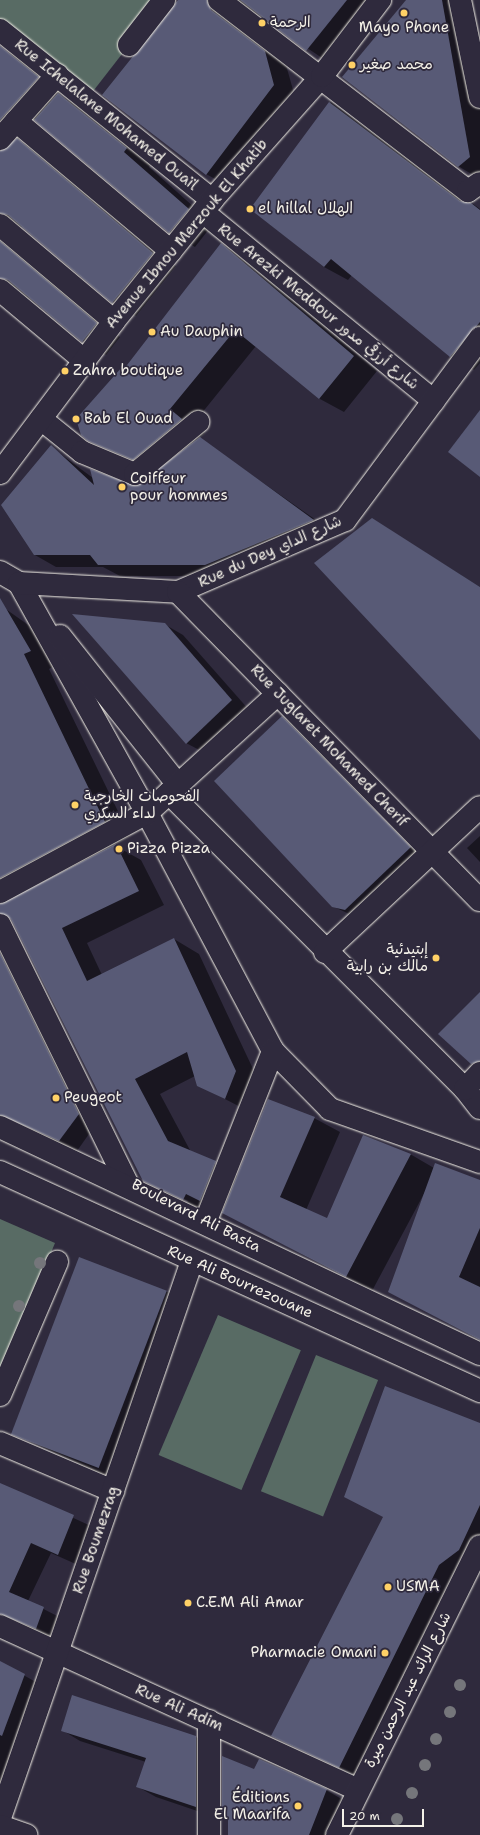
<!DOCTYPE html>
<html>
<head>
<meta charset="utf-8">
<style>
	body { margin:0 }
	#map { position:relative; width:480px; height:1835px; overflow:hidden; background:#2f2a3d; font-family:"Shantell Sans","Playpen Sans Arabic",sans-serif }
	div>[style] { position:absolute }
	.green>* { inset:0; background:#586b64; transform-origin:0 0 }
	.shadow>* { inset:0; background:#0007 }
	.building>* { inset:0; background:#585a76; transform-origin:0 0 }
	.roads { filter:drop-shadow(0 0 1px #f4f1e8) drop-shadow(0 0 1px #f4f1e8) }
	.street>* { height:22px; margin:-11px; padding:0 11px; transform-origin:11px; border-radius:11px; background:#2f2a3d }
	.secondary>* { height:22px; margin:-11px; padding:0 11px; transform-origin:11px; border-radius:11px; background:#2f2a3d }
	.primary>* { height:22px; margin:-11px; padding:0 11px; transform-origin:11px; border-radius:11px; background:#2f2a3d }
	.trees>* { width:12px; height:12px; margin:-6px; border-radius:50%; background:#75767b }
	.dots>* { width:11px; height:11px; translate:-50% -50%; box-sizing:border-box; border:2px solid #2f2a3d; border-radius:50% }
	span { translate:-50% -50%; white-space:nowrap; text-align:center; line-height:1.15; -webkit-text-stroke:3.5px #2f2a3d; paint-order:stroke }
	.poi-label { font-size:15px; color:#f4f1e8 }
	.left { translate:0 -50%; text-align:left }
	.right { translate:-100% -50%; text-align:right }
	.street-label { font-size:15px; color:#f4f1e8 }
	.scale { position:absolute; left:342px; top:1809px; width:82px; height:18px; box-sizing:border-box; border:2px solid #f4f1e8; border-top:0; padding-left:5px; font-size:12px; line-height:14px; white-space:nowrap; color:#f4f1e8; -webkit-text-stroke:3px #2f2a3d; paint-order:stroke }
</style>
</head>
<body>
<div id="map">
	<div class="green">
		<div style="clip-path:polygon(0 0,164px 0,87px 99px,0 29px)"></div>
		<div style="clip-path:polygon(0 1219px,55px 1243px,0 1375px)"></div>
		<div style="left:218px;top:1315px;width:90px;height:152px;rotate:23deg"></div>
		<div style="left:316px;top:1355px;width:67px;height:147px;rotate:22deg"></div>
	</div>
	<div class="shadow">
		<div style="clip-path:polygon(180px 0,236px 0,286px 65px,295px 97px,228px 186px,206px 174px)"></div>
		<div style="clip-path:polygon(236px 0,378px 0,328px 62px)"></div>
		<div style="clip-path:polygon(407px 0,461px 0,480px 105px,480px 179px,458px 166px)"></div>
		<div style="clip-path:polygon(0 48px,24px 61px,61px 91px,58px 94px,84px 109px,152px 163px,149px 167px,213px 224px,195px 247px,170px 232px,35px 120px,18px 140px,41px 153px,176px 266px,136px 316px,113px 302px,23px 226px,13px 231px,15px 249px,120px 337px,106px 355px,83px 341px,0 276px)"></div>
		<div style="clip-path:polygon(331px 102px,480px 209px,480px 363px,474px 370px,451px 356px,352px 275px,348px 280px,324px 267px,251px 209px)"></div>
		<div style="clip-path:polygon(221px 244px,245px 258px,377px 371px,344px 412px,320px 399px,256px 346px,193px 424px,205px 433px,199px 438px,333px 532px,226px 576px,120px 576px,103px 567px,56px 567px,35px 555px,51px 447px,93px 478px,137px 488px,156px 472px,89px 440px,125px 370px)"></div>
		<div style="clip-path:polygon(372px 519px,480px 587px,480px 735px)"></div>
		<div style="clip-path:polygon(evenodd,0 605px,34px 629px,56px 665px,49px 669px,130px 836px,114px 845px,141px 860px,164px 905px,87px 943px,102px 975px,174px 939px,199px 954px,261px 1086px,250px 1112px,198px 1085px,195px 1076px,160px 1094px,191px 1152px,238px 1176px,314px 1118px,340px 1132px,306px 1210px,327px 1220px,410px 1154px,434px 1168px,480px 1182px,480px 1340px,390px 1292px,427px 1188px,372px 1291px,226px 1214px,212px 1208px,209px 1214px,144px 1180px,19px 896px,0 885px,0 605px,166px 1191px,188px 1201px,187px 1203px,166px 1193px,166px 1191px)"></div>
		<div style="clip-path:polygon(164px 624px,183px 635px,250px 711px,205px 753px,186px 743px)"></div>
		<div style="clip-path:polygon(282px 717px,308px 732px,435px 862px,371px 924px,332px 906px)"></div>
		<div style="clip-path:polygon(480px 836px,480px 862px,467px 848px)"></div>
		<div style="clip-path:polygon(0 944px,96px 1124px,77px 1151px,0 1118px)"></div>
		<div style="clip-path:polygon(166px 1291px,188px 1304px,119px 1482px,13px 1434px)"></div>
		<div style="clip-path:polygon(480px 1424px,480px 1558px,360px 1778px,272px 1736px,384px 1517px,366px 1508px)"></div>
		<div style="clip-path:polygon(0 1484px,93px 1527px,78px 1565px,51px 1553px,28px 1601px,63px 1619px,55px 1639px,0 1619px)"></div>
		<div style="clip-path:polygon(0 1662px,43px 1686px,0 1813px)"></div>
		<div style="clip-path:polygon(73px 1697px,196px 1737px,215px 1748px,215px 1817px,156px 1797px,138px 1787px,146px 1762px,80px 1741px,62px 1730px)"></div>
		<div style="clip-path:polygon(255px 1770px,326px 1790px,345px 1801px,332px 1835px,229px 1835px,229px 1819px,222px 1815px)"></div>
	</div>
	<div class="building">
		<div style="clip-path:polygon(178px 0,207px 0,211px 10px,265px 51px,274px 85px,206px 175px,102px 95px)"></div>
		<div style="clip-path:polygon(240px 0,347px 0,306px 51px)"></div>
		<div style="clip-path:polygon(406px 0,442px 0,470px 157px,458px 167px,342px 77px)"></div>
		<div style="clip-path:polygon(0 46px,39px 77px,0 120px)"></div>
		<div style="clip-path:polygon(58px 93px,127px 148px,124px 152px,189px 209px,169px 233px,34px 120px)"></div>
		<div style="clip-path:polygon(329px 102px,460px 201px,471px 203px,480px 210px,480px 322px,450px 357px,331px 259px,324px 267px,250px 209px)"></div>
		<div style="clip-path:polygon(17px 138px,153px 253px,112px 303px,8px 215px,0 213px,0 151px)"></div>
		<div style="clip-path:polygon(0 241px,97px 323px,82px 342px,8px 280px,0 278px)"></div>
		<div style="clip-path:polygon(221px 243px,354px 356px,319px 399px,235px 330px,170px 409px,182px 419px,133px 460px,88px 441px,81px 435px,76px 419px,122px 367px,124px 369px)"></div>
		<div style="clip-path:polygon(480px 410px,480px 477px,448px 452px)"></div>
		<div style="clip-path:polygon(200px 437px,314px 520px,205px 565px,98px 565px,90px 555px,34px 555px,1px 505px,51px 445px,94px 485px,90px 469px,136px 486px)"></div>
		<div style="clip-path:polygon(372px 518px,480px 587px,480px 740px,314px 563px)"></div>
		<div style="clip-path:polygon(0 598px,31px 651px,24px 654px,105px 822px,0 878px)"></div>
		<div style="clip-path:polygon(72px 614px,165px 623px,232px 700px,186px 744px)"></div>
		<div style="clip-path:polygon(282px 716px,411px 847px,345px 910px,332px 907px,214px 781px)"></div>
		<div style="clip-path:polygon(116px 844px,139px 891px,62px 928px,87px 981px,174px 938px,236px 1071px,225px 1099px,197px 1086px,187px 1052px,135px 1079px,168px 1141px,216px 1161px,200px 1201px,186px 1194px,183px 1200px,143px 1181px,11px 919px,0 913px,0 904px)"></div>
		<div style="clip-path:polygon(0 953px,79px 1114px,59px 1141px,0 1115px)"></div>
		<div style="clip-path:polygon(480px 992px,480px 1061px,471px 1064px,438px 1034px)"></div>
		<div style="clip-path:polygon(268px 1099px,315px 1117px,280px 1197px,327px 1218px,363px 1135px,411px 1154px,346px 1277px,222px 1213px)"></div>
		<div style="clip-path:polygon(435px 1163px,480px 1180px,480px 1228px,459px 1277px,480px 1287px,480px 1340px,388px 1292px)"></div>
		<div style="left:79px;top:1257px;width:94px;height:190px;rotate:21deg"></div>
		<div style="clip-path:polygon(385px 1386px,480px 1423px,480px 1505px,459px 1550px,439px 1565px,339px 1768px,271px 1736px,383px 1517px,344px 1497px)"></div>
		<div style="clip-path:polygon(0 1483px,74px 1515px,58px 1555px,31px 1543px,9px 1592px,44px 1607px,36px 1629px,0 1614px)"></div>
		<div style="clip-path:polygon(0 1661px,25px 1674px,2px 1736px,0 1735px)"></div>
		<div style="clip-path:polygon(72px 1695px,196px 1736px,196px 1807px,136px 1787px,146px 1758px,61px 1731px)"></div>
		<div style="clip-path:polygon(222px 1756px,254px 1769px,259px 1759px,327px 1789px,309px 1835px,228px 1835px,228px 1817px,222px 1815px)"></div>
	</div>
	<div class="roads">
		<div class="street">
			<div style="left:219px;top:0;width:314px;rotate:37.5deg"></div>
			<div style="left:468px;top:191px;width:14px;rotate:-34deg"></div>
			<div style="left:0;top:30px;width:272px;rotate:38.7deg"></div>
			<div style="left:129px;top:45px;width:57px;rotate:-52.1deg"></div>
			<div style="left:16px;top:121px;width:202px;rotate:40deg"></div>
			<div style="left:0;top:139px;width:86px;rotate:-48.3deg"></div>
			<div style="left:203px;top:212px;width:298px;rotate:39.3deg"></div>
			<div style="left:0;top:225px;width:149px;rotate:40.1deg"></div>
			<div style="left:0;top:290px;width:111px;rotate:39.9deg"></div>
			<div style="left:41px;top:419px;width:53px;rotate:38.8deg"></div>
			<div style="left:82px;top:452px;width:57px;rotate:22.5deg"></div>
			<div style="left:135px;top:474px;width:82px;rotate:-39.5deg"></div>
			<div style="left:0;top:572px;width:22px;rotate:30deg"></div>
			<div style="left:19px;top:583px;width:263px;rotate:60.9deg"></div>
			<div style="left:147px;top:813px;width:269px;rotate:62.1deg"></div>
			<div style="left:273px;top:1051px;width:81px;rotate:45.5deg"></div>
			<div style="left:330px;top:1109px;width:159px;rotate:19.5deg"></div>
			<div style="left:19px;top:583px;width:159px;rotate:3.2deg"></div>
			<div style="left:178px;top:592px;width:182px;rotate:-23.3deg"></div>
			<div style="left:345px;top:520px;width:227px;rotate:-53.4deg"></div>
			<div style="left:178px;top:592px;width:431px;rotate:45.6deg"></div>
			<div style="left:60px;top:636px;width:190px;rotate:51.6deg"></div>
			<div style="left:169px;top:793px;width:419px;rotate:45deg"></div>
			<div style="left:465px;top:1089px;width:24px;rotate:52deg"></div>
			<div style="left:0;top:892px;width:167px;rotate:-28.3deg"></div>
			<div style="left:147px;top:813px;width:177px;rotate:-42.3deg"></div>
			<div style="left:0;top:925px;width:290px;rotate:63.8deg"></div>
			<div style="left:325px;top:952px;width:212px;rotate:-43.1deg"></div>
			<div style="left:465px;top:1089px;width:22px;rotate:-47deg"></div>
			<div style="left:0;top:1127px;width:531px;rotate:25.31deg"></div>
			<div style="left:0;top:1172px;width:528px;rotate:24.52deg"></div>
			<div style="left:205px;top:1223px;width:185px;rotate:-68.4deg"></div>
			<div style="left:0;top:1395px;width:145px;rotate:-66.8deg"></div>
			<div style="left:0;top:1443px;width:123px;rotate:23deg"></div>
			<div style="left:0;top:1626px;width:394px;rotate:24.6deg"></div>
			<div style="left:209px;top:1721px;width:114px;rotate:90deg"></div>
			<div style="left:0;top:1818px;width:589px;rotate:-70.98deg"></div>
			<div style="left:0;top:1826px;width:28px;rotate:19deg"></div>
		</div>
		<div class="secondary">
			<div style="left:0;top:473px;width:190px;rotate:-53.1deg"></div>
			<div style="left:114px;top:321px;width:156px;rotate:-51deg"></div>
			<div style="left:212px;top:200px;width:166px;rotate:-48.4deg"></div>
			<div style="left:322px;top:76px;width:96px;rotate:-52.7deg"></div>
		</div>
		<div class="primary">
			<div style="left:460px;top:0;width:99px;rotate:78.3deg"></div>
			<div style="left:337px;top:1835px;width:322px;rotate:-63.7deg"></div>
		</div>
	</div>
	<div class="trees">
		<div style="left:40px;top:1263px"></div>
		<div style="left:19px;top:1306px"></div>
		<div style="left:460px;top:1685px"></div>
		<div style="left:450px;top:1712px"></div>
		<div style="left:436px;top:1739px"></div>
		<div style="left:425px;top:1765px"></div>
		<div style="left:412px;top:1793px"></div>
		<div style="left:397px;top:1819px"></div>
	</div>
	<div class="dots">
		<div style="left:404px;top:13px;background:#ffd166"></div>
		<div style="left:262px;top:23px;background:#ffd166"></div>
		<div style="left:352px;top:65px;background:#ffd166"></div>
		<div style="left:250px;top:209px;background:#ffd166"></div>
		<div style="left:152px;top:332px;background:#ffd166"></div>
		<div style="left:65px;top:371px;background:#ffd166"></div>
		<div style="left:76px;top:419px;background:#ffd166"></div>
		<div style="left:122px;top:487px;background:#ffd166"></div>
		<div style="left:75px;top:805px;background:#ffd166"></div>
		<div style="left:119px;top:849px;background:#ffd166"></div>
		<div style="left:436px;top:958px;background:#ffd166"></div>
		<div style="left:56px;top:1098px;background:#ffd166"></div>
		<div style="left:388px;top:1587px;background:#ffd166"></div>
		<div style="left:188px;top:1603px;background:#ffd166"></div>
		<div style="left:385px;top:1653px;background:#ffd166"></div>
		<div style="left:298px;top:1806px;background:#ffd166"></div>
	</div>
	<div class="poi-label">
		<span class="left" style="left:270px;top:23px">الرحمة</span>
		<span style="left:404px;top:28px">Mayo Phone</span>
		<span class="left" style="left:360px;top:65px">محمد صغير</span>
		<span class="left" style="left:258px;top:209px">el hillal الهلال</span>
		<span class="left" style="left:160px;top:332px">Au Dauphin</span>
		<span class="left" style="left:73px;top:371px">Zahra boutique</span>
		<span class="left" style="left:84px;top:419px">Bab El Ouad</span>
		<span class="left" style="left:130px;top:487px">Coiffeur<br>pour hommes</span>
		<span class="left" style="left:84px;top:805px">الفحوصات الخارجية<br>لداء السكري</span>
		<span class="left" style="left:127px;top:849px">Pizza Pizza</span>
		<span class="right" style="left:428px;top:958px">إبتيدئية<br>مالك بن رابية</span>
		<span class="left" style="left:64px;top:1098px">Peugeot</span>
		<span class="left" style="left:396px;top:1587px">USMA</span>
		<span class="left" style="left:196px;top:1603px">C.E.M Ali Amar</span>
		<span class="right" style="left:377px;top:1653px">Pharmacie Omani</span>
		<span class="right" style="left:290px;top:1806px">Éditions<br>El Maarifa</span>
	</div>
	<div class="street-label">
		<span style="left:106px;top:115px;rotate:39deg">Rue Ichelalane Mohamed Ouaïl</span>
		<span style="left:187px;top:234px;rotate:-50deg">Avenue Ibnou Merzouk El Khatib</span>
		<span style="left:318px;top:307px;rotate:39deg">Rue Arezki Meddour شارع أرزقي مدور</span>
		<span style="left:270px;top:552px;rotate:-24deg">Rue du Dey شارع الداي</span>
		<span style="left:329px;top:746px;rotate:46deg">Rue Juglaret Mohamed Cherif</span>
		<span style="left:196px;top:1216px;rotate:27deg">Boulevard Ali Basta</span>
		<span style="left:240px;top:1282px;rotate:24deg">Rue Ali Bourrezouane</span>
		<span style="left:96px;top:1540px;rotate:-71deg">Rue Boumezrag</span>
		<span style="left:408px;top:1690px;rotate:-63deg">شارع الرائد عبد الرحمن ميرة</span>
		<span style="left:179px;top:1708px;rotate:24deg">Rue Ali Adim</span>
	</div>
	<div class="scale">20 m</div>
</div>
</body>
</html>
